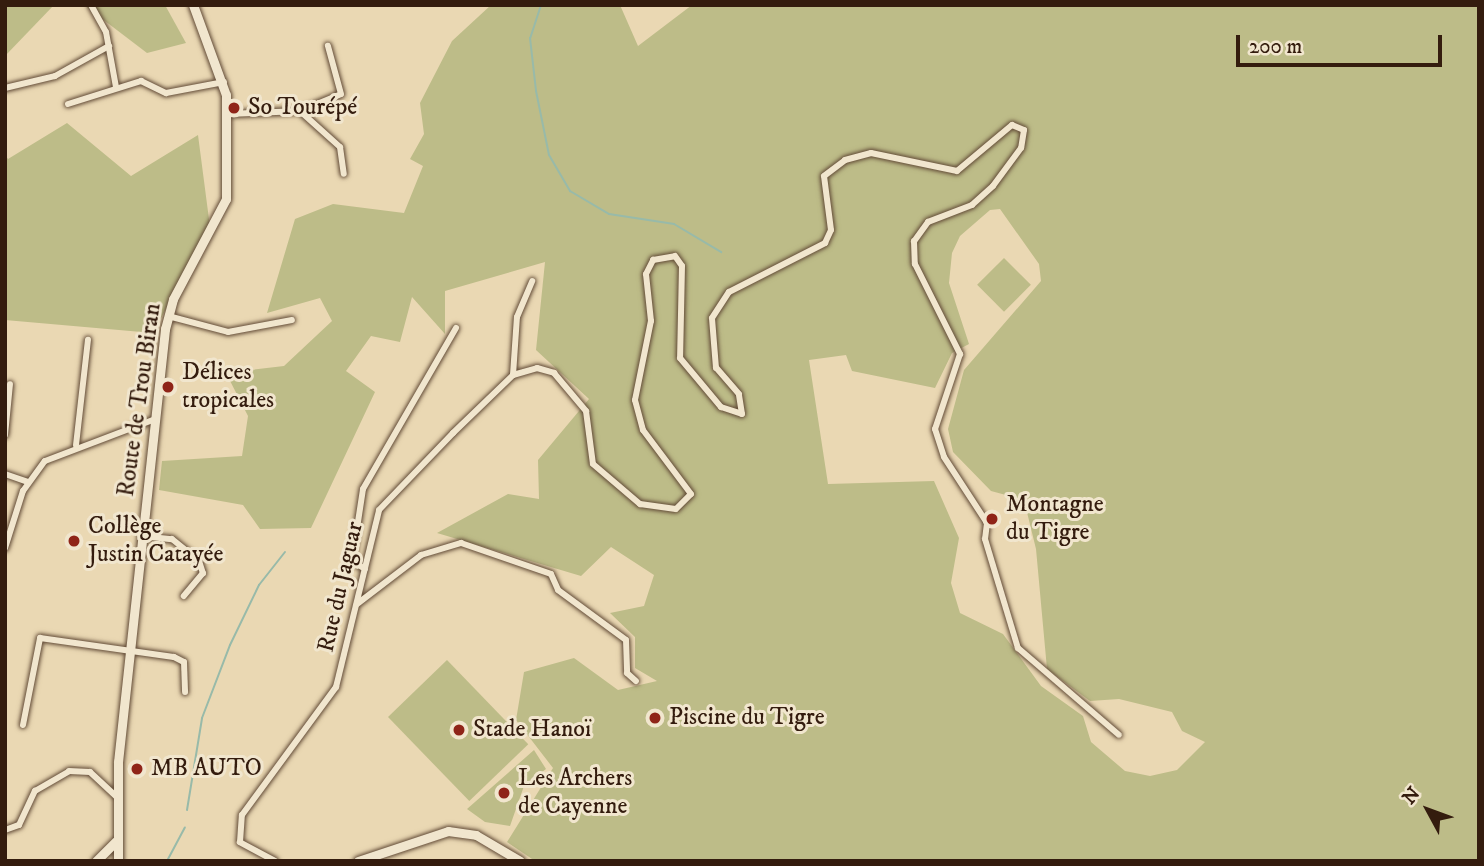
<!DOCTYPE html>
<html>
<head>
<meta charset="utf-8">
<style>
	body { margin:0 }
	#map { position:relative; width:1484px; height:866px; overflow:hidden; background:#ead8b3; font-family:"IM FELL DW Pica",serif }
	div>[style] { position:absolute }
	.green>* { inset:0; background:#bdbc88; transform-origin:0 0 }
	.stream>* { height:2px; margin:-1px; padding:0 1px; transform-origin:1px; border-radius:1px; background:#98baa9 }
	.roads { filter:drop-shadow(0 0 2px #624b37) drop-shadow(0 0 2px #624b37) }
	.street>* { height:6px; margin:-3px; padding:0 3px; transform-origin:3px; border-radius:3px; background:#f1e6ce }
	.secondary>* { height:9px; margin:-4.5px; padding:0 4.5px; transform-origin:4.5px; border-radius:4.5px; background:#f1e6ce }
	.dots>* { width:19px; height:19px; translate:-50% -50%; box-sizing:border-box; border:4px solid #f1e6ce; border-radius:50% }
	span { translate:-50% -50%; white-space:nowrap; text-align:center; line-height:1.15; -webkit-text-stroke:6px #f1e6ce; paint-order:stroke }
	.poi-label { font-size:24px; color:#341c0e }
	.left { translate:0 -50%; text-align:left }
	.street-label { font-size:24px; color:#341c0e }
	.frame { position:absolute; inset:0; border:7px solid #341c0e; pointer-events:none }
	.north { position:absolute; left:1393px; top:775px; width:70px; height:70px; -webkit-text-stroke:5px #f1e6ce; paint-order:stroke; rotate:311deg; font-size:19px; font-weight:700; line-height:28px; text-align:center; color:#341c0e }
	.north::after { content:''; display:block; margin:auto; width:24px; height:32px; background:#341c0e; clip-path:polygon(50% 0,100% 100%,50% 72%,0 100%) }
	.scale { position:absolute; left:1236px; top:35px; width:206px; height:32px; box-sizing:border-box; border:4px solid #341c0e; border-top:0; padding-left:9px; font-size:21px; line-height:24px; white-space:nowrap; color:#341c0e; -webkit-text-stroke:5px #f1e6ce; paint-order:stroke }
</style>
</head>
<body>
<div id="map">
	<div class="green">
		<div style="clip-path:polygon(5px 5px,54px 5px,5px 56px)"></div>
		<div style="clip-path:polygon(84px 5px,165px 5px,186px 43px,147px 53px)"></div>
		<div style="clip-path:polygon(evenodd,491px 5px,620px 5px,638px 46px,692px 5px,1479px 5px,1479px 861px,535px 861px,507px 842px,553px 768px,516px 720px,524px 672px,574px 658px,618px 690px,657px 681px,635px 668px,635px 637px,610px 613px,644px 606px,654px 575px,611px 547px,581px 576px,437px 533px,508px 494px,539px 499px,538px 460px,589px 399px,536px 350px,545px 262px,445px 291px,445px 334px,412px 297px,400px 342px,371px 336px,346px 371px,375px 392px,311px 528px,260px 529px,243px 505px,159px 490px,162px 461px,242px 456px,248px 416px,226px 373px,284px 366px,332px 321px,320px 298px,267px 313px,295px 219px,333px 204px,404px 213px,423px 166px,410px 159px,424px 134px,420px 103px,452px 41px,491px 5px,1000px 209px,1039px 264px,1041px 281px,964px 370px,948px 429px,953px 452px,991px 491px,1024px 500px,1036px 549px,1047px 669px,1090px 701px,1119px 699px,1172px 712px,1182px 731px,1205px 742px,1177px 770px,1150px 776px,1125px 771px,1091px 742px,1083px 716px,1041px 686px,1003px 634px,960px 613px,951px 583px,959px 538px,934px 481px,828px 484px,809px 360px,846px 355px,852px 371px,935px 388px,952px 353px,969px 344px,949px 283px,952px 253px,960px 236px,990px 210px,1000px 209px)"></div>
		<div style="clip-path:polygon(67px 123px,131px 176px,198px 135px,210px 227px,153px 333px,5px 320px,5px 155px,8px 159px)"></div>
		<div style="left:1004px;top:258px;width:38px;height:38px;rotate:45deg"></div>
		<div style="left:447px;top:660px;width:117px;height:82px;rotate:46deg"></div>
		<div style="clip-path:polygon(534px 750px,546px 769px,524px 786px,510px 826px,485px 822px,467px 809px)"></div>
	</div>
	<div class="stream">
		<div style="left:541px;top:5px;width:35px;rotate:108deg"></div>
		<div style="left:530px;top:38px;width:53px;rotate:83.5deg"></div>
		<div style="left:536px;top:91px;width:65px;rotate:78.5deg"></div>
		<div style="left:549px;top:155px;width:42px;rotate:59.7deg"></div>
		<div style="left:570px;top:191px;width:45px;rotate:30.5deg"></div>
		<div style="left:609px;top:214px;width:66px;rotate:8.7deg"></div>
		<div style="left:674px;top:224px;width:55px;rotate:30.8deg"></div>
		<div style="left:187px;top:810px;width:93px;rotate:-80.7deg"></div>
		<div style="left:202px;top:718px;width:78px;rotate:-69deg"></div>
		<div style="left:230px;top:645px;width:67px;rotate:-64.2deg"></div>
		<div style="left:259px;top:585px;width:42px;rotate:-51.8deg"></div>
		<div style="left:167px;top:861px;width:38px;rotate:-62deg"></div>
	</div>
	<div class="roads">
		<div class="street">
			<div style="left:91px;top:5px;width:31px;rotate:61deg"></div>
			<div style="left:106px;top:32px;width:56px;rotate:79.7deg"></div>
			<div style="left:5px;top:88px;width:51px;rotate:-13.5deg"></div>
			<div style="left:55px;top:76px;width:62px;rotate:-29.1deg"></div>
			<div style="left:68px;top:104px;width:77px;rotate:-17.5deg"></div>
			<div style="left:141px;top:81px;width:28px;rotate:26deg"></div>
			<div style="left:166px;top:93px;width:59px;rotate:-10.7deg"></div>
			<div style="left:300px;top:111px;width:44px;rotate:-22.5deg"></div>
			<div style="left:341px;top:94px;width:50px;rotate:-105.2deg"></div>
			<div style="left:228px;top:114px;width:72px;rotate:-2.4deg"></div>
			<div style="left:300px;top:111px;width:54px;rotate:42deg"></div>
			<div style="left:340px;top:147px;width:27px;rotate:82deg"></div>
			<div style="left:168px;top:316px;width:62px;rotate:14.9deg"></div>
			<div style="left:228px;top:332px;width:65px;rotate:-10.6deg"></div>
			<div style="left:513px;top:375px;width:58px;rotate:-86.1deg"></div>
			<div style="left:517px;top:317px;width:39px;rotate:-67deg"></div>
			<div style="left:5px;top:435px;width:51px;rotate:-84.4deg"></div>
			<div style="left:76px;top:445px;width:106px;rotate:-83.5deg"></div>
			<div style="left:5px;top:474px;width:24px;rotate:19deg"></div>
			<div style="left:141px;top:536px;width:31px;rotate:6deg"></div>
			<div style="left:172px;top:539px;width:35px;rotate:39deg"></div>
			<div style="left:199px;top:561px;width:13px;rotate:72deg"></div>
			<div style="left:203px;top:573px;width:30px;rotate:130deg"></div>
			<div style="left:5px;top:548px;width:60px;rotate:-72.5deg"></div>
			<div style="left:23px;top:491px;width:37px;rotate:-54deg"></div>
			<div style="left:45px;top:461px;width:116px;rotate:-20.8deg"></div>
			<div style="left:365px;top:569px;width:15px;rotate:-148deg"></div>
			<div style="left:352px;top:561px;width:73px;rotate:-81.3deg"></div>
			<div style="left:363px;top:489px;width:186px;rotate:-60deg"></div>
			<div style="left:357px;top:604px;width:81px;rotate:-37.4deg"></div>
			<div style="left:421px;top:555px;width:42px;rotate:-16.7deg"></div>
			<div style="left:461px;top:543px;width:95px;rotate:19deg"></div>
			<div style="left:551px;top:574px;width:17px;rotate:66deg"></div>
			<div style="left:558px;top:590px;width:84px;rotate:36.3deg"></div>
			<div style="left:626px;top:640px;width:33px;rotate:88deg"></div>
			<div style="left:627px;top:673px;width:12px;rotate:42deg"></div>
			<div style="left:23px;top:725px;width:89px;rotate:-78.9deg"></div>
			<div style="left:40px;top:638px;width:135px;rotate:8.1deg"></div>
			<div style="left:174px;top:657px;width:11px;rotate:27deg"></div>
			<div style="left:184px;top:662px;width:30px;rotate:88deg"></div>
			<div style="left:5px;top:830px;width:15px;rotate:-20deg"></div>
			<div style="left:19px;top:825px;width:38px;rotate:-65deg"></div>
			<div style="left:35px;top:791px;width:39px;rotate:-30deg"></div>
			<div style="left:69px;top:771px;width:21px;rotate:3deg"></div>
			<div style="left:90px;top:772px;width:37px;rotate:43deg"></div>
			<div style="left:275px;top:861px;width:40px;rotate:-152deg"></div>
			<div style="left:240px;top:842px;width:27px;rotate:-86deg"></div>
			<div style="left:242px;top:815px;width:159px;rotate:-53.7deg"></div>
			<div style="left:336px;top:687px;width:182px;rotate:-76.3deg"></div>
			<div style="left:379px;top:510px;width:107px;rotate:-46.1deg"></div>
			<div style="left:453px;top:433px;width:83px;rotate:-44deg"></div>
			<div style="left:513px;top:375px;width:25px;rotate:-16deg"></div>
			<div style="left:537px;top:368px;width:18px;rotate:16deg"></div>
			<div style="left:554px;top:373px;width:50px;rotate:49.9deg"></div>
			<div style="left:586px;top:411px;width:53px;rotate:82.5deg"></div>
			<div style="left:593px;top:464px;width:62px;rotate:40.4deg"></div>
			<div style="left:640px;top:504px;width:36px;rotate:8deg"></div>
			<div style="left:676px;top:509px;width:21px;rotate:-45deg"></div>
			<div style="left:691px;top:494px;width:80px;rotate:-126.9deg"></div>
			<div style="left:643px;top:430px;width:31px;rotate:-105deg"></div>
			<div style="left:635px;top:400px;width:81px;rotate:-78.6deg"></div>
			<div style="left:651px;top:321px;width:47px;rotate:-96.1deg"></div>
			<div style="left:646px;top:274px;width:16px;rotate:-63deg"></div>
			<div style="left:653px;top:260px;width:22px;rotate:-10deg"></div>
			<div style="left:675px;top:256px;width:12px;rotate:55deg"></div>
			<div style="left:682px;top:266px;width:92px;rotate:91.2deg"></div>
			<div style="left:680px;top:358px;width:64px;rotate:50.1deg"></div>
			<div style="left:721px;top:407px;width:22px;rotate:18deg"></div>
			<div style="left:742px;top:414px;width:20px;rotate:-99deg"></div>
			<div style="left:739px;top:394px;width:35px;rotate:-131deg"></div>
			<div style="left:716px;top:368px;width:50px;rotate:-94.6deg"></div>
			<div style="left:712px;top:318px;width:31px;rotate:-57deg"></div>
			<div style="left:729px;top:292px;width:108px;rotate:-27deg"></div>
			<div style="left:825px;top:243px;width:14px;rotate:-65deg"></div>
			<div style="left:831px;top:230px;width:54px;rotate:-97.4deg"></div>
			<div style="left:824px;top:176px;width:26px;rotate:-37deg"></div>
			<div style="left:845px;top:160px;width:27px;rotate:-15deg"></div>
			<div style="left:871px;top:153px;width:88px;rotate:11.8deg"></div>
			<div style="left:957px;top:171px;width:72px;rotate:-39.9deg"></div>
			<div style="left:1012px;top:125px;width:13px;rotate:23deg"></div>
			<div style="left:1024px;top:130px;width:18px;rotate:99deg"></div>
			<div style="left:1021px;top:148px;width:47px;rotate:126.4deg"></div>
			<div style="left:993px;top:186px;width:28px;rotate:138deg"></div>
			<div style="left:972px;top:205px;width:47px;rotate:158.9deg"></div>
			<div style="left:928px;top:222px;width:24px;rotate:126deg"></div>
			<div style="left:914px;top:241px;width:23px;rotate:88deg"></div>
			<div style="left:915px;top:264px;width:101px;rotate:63.4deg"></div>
			<div style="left:960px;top:354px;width:79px;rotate:108.4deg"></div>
			<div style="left:935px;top:429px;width:29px;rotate:72deg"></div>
			<div style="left:944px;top:457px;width:79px;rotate:56.9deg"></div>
			<div style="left:987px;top:523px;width:16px;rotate:97deg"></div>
			<div style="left:985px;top:539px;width:114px;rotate:73.2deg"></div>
			<div style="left:1018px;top:648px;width:133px;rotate:40.7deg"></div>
		</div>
		<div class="secondary">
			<div style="left:96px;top:861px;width:28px;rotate:-45deg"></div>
			<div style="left:118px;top:861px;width:99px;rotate:-90deg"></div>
			<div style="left:118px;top:762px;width:436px;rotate:-83.8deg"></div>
			<div style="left:165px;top:329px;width:31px;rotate:-75deg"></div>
			<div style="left:173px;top:299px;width:113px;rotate:-62.1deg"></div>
			<div style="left:226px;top:199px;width:104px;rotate:-90deg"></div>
			<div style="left:226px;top:95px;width:96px;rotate:-110.1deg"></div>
			<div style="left:358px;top:861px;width:95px;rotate:-18.4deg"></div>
			<div style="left:448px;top:831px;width:28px;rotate:8deg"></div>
			<div style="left:476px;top:835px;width:51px;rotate:30.6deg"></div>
		</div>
	</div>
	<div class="dots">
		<div style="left:234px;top:108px;background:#8f2418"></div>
		<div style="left:168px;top:387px;background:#8f2418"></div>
		<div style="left:992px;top:519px;background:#8f2418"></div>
		<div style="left:74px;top:541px;background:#8f2418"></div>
		<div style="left:655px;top:718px;background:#8f2418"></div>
		<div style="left:459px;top:730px;background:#8f2418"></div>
		<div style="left:137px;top:769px;background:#8f2418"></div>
		<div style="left:504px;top:793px;background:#8f2418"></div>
	</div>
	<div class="poi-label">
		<span class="left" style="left:248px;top:108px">So Tourépé</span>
		<span class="left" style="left:182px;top:387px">Délices<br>tropicales</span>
		<span class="left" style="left:1006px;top:519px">Montagne<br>du Tigre</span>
		<span class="left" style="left:88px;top:541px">Collège<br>Justin Catayée</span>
		<span class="left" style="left:669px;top:718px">Piscine du Tigre</span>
		<span class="left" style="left:473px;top:730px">Stade Hanoï</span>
		<span class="left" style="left:151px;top:769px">MB AUTO</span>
		<span class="left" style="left:518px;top:793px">Les Archers<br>de Cayenne</span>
	</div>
	<div class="street-label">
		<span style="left:140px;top:400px;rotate:-82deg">Route de Trou Biran</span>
		<span style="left:341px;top:587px;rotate:-77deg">Rue du Jaguar</span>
	</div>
	<div class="frame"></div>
	<div class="north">N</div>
	<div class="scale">200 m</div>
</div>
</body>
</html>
